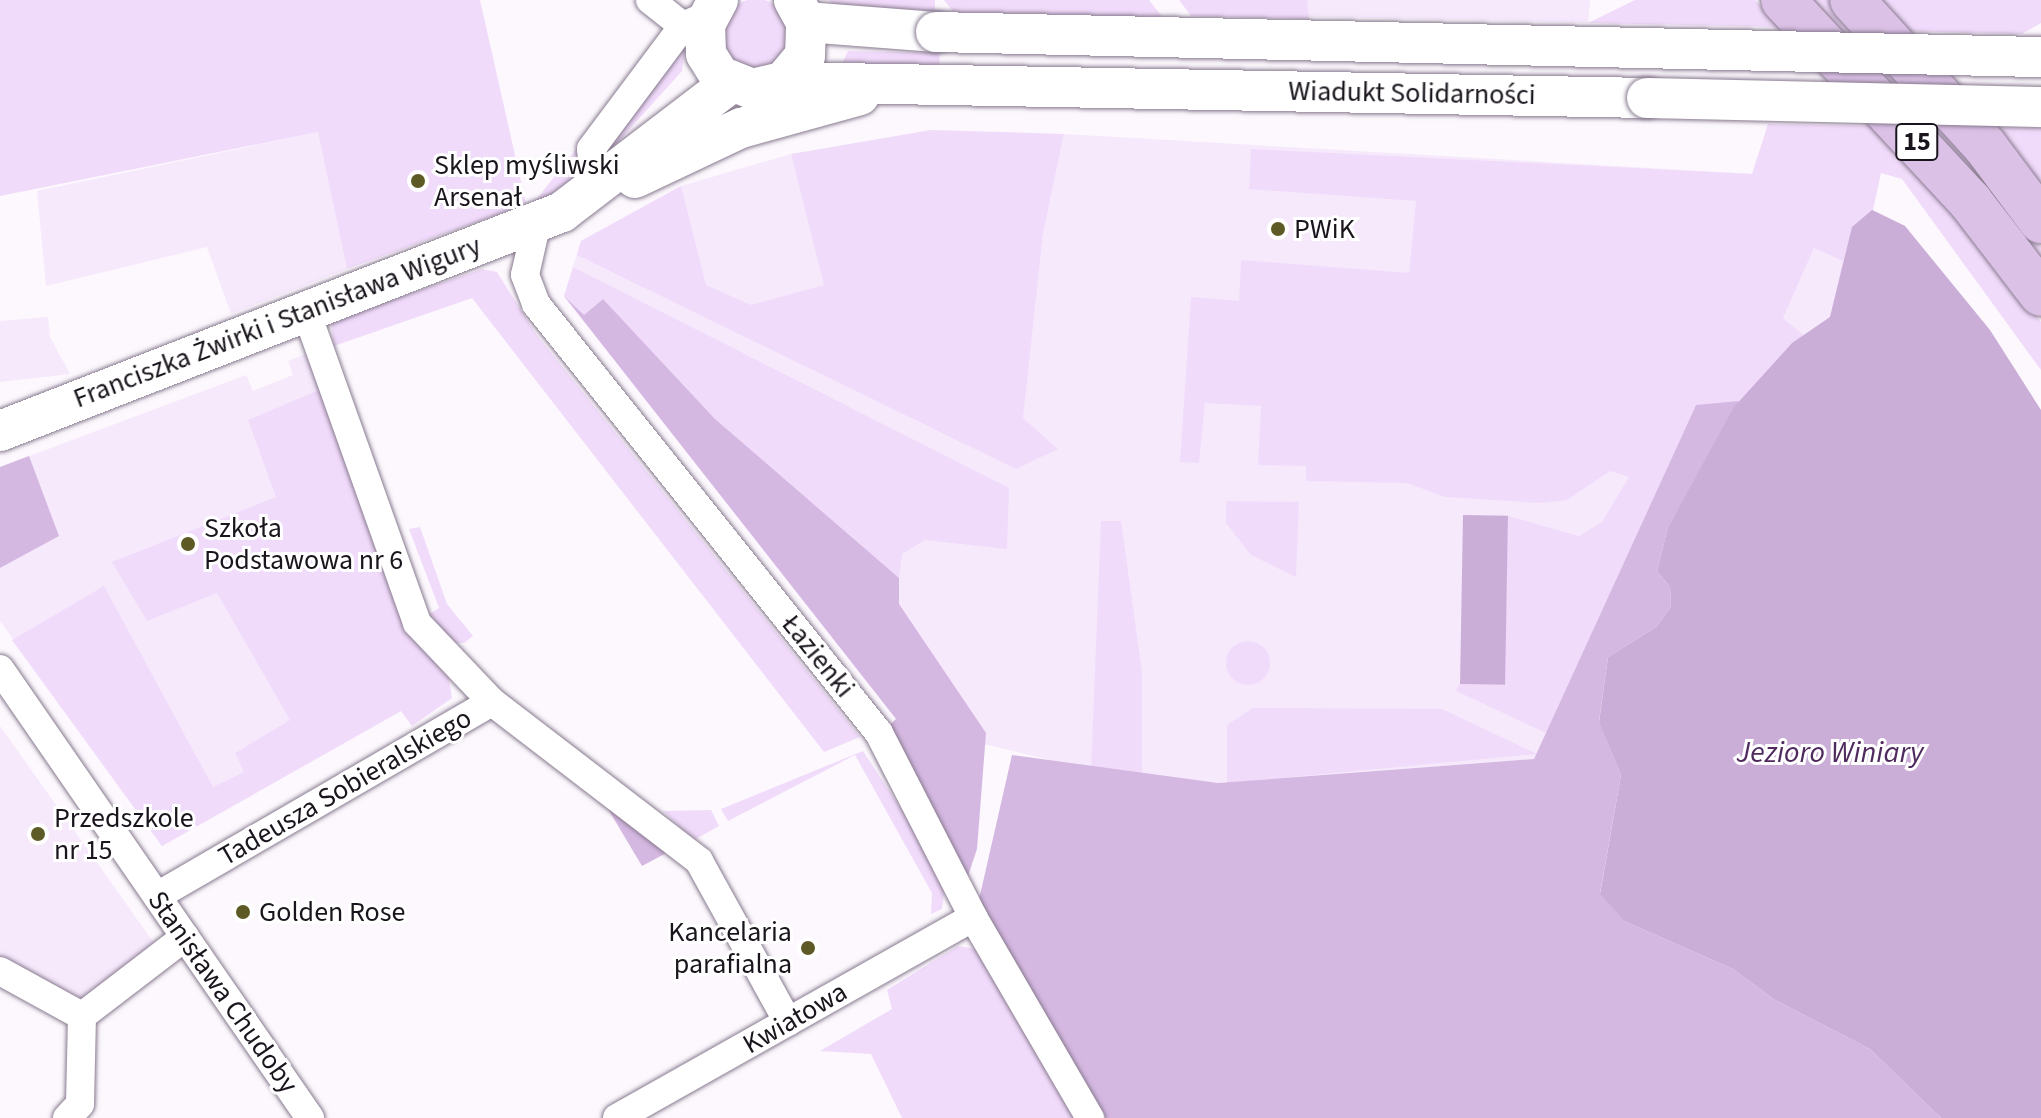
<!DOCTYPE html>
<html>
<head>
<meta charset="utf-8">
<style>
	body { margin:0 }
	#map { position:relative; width:2041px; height:1118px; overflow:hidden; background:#fcf8fd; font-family:"Source Sans 3",sans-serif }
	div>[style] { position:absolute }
	.built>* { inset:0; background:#f6e9fc }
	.green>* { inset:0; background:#f1dbfb }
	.round { border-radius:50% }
	.forest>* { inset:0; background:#d5b8e2 }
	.water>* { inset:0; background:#caaed7; transform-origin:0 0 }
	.roads { filter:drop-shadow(0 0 2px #887a8f) drop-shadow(0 0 2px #887a8f) }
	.street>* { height:28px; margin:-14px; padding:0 14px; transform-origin:14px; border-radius:14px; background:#fff }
	.secondary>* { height:40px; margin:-20px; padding:0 20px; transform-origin:20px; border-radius:20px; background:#fff }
	.primary>* { height:44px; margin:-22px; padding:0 22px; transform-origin:22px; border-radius:22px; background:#dbc1e6 }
	.bridges { filter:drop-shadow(0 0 2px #887a8f) drop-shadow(0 0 2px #887a8f) }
	.secondary-bridge>* { height:40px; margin:-20px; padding:0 20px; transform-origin:20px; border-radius:20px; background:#fff }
	.dots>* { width:22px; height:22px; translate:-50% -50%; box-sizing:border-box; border:4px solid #fff; border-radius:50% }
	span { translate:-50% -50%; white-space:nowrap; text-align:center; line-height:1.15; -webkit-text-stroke:6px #fff; paint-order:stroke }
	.shield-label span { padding:2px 6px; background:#fff; border:2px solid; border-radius:6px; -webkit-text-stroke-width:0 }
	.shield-label { font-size:26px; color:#1a151d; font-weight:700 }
	.street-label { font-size:28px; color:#1a151d }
	.poi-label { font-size:28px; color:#1a151d }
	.left { translate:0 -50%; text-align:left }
	.right { translate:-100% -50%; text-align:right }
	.water-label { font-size:30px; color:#4e2a5e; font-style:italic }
</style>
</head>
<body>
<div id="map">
	<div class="built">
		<div style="clip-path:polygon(1182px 0,1590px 0,1588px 23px,1192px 14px)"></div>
		<div style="clip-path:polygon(319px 132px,347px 269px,231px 314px,207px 247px,46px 286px,37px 191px)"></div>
		<div style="clip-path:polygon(1064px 134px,1753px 174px,1696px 405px,1534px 759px,1218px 783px,1091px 770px,988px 745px,950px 746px,564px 296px,581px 241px,681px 186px,791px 154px,825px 285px,752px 306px,1022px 418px,1043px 234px)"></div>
		<div style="clip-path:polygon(1814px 248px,1844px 261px,1830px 317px,1807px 339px,1782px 318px)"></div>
		<div style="clip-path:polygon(48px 317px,50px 337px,70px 374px,0 382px,0 321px)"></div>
		<div style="clip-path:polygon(306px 354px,431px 694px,162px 846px,0 621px,0 467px,246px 375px,253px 391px,293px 375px,288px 361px)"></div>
		<div style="clip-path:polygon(0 726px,154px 943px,78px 1002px,0 958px)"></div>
	</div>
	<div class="green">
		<div class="round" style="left:721px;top:-1px;width:70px;height:70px"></div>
		<div style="clip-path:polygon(0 0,480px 0,526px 204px,347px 269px,318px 132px,0 196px)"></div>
		<div style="clip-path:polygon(829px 0,935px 0,935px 14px,841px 11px)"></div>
		<div style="clip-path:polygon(944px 0,1149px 0,1164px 19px,955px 14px)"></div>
		<div style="clip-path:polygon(1179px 0,1307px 0,1309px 19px,1191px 16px)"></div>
		<div style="clip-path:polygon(1635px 0,1755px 0,1782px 27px,1588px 23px)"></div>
		<div style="clip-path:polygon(1811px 0,1830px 0,1955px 135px,2041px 247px,2041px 263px)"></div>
		<div style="clip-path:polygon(1876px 0,2041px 0,2041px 23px,2022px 34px,1902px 31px)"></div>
		<div style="clip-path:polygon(687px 35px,682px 71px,602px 160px,599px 150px)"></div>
		<div style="clip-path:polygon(848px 51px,940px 53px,939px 68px,840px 68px)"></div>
		<div style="clip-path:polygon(evenodd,1768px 124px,1880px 126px,1963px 214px,2041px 322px,2041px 370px,1902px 179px,1881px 173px,1873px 210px,1905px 226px,1759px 405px,1696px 405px,1546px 733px,1456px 691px,1459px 684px,1504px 685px,1508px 516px,1579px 536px,1602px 522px,1629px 477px,1610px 471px,1567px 500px,1540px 503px,1445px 497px,1407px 483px,1306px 481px,1306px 466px,1258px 465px,1261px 406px,1205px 403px,1199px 463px,1180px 462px,1191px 297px,1239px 301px,1241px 260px,1409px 273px,1416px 201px,1249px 189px,1251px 149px,1752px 174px,1768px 124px,1814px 248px,1843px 261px,1830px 317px,1807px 338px,1783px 318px,1814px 248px)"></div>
		<div style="clip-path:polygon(1994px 127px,2041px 128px,2041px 188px)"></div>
		<div style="clip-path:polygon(931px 130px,1064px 134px,1043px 234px,1023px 418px,1058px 449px,1016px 469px,577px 255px,581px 241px,681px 186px,706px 285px,751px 305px,824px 285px,791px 154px)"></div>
		<div style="clip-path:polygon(581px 143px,578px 180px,528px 210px)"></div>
		<div style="clip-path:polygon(573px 267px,1009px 488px,1007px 549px,925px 540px,902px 554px,899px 578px,715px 419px,603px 299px,584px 315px,564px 296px)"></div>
		<div style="clip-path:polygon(482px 269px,497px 272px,536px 334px,860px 737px,824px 752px,472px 298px,334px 346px,331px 321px)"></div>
		<div style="clip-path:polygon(306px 354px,448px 674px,452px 698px,412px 726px,401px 711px,162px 846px,12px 640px,104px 586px,213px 787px,244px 772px,235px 753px,290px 720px,217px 593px,147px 621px,112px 562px,276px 497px,248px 420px,319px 390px)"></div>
		<div style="clip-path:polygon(1226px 501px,1299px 502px,1296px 577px,1251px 555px,1226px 523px)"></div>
		<div style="clip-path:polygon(1101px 521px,1121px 521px,1142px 672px,1142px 776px,1091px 770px)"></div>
		<div style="clip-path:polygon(420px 527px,447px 604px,473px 636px,464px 643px,448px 643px,423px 618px,439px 608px,409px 529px)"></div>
		<div class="round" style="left:1226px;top:641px;width:44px;height:44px"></div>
		<div style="clip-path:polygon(1253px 708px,1442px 709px,1537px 754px,1227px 783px,1227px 725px)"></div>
		<div style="clip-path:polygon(863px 751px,946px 877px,942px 909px,931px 914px,932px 893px,855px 755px,728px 821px,721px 809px)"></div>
		<div style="clip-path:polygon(711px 810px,719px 826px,694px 840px,663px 811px)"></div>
		<div style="clip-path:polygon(958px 946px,982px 950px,1082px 1118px,902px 1118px,871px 1054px,820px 1051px,892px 1009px,887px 990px)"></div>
	</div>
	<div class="forest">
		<div style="clip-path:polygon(564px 296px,584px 315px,603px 299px,715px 419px,899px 578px,899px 604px,986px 733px,977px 849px,965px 885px,885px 729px,896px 719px)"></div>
		<div style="clip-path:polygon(1739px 401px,1668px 527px,1657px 571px,1670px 587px,1671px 607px,1656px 627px,1608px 657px,1599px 721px,1621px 775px,1600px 893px,1624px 921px,1733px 969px,1775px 1000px,1870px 1049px,1941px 1118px,1105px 1118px,978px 904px,1012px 755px,1218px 783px,1534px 759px,1696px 405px)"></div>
		<div style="clip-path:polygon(29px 456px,59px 536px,0 568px,0 467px)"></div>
		<div style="clip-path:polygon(616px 805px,670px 851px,642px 866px,608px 809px)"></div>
	</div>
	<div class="water">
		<div style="clip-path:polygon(1872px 210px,1905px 226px,1990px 330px,2041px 410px,2041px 1118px,1941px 1118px,1870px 1049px,1775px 1000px,1733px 969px,1624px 921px,1600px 894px,1621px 775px,1599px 722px,1608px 657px,1656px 627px,1671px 607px,1670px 587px,1657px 571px,1668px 527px,1734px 407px,1792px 343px,1830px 317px,1852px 227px)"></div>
		<div style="left:1463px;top:515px;width:45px;height:169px;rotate:1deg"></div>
	</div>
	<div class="roads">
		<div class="street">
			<div style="left:650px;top:0;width:42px;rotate:38.2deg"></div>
			<div style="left:595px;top:187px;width:38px;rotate:-96deg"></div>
			<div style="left:591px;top:149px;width:154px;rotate:-53.2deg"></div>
			<div style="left:683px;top:26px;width:27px;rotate:-24deg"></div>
			<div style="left:537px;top:222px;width:54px;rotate:102.8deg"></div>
			<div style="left:525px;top:275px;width:31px;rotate:69deg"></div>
			<div style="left:536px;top:304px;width:549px;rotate:51.36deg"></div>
			<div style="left:879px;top:733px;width:207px;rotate:62.9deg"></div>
			<div style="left:973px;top:917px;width:233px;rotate:59.8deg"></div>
			<div style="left:306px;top:311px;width:331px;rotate:70.4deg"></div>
			<div style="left:417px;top:623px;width:109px;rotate:46.5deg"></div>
			<div style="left:492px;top:702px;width:261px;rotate:37.5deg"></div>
			<div style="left:699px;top:861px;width:184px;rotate:61.1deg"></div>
			<div style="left:0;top:669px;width:546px;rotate:55.38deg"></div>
			<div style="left:157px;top:896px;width:387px;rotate:-30.1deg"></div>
			<div style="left:0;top:971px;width:94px;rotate:28.8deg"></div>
			<div style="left:82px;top:1016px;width:130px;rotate:-37.5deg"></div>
			<div style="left:67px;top:1118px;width:19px;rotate:-47deg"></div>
			<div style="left:80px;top:1104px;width:88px;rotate:-88.7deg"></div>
			<div style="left:617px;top:1118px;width:409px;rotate:-29.4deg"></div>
		</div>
		<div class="secondary">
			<div style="left:718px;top:0;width:27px;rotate:118deg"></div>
			<div style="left:705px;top:24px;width:30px;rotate:88deg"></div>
			<div style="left:706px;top:54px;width:26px;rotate:58deg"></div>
			<div style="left:720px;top:76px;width:35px;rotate:22deg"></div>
			<div style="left:752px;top:89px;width:32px;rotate:-13deg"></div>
			<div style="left:783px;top:82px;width:34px;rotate:-50deg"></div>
			<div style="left:805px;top:56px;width:34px;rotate:-88deg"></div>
			<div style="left:806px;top:22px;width:25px;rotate:-119deg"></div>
			<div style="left:806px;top:22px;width:130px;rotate:4.4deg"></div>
			<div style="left:783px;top:82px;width:864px;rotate:1.06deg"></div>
			<div style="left:635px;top:178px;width:117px;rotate:-25.3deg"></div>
			<div style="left:741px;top:128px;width:123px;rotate:-15.5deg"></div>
			<div style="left:0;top:431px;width:603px;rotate:-21.29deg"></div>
			<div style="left:562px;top:212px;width:213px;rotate:-37.4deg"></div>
		</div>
		<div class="primary">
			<div style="left:1783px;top:0;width:275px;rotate:47.1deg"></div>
			<div style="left:1970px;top:201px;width:117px;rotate:52.6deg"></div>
			<div style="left:1852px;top:0;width:197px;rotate:47.7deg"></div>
			<div style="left:1985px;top:146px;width:94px;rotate:53.3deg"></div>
		</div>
	</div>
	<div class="bridges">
		<div class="secondary-bridge">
			<div style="left:936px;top:32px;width:1105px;rotate:1.3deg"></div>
			<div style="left:1647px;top:98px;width:394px;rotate:1.3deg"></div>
		</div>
	</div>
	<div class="dots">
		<div style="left:418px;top:181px;background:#5e5a26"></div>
		<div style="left:1278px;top:229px;background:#5e5a26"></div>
		<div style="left:188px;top:544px;background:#5e5a26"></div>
		<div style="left:38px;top:834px;background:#5e5a26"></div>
		<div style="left:243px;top:912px;background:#5e5a26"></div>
		<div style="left:808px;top:948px;background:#5e5a26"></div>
	</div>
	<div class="shield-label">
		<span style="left:1917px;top:142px">15</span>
	</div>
	<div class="street-label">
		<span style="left:1412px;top:93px;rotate:1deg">Wiadukt Solidarności</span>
		<span style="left:277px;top:322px;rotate:-21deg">Franciszka Żwirki i Stanisława Wigury</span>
		<span style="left:818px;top:656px;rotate:51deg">Łazienki</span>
		<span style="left:345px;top:787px;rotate:-30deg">Tadeusza Sobieralskiego</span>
		<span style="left:223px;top:992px;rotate:55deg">Stanisława Chudoby</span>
		<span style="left:795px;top:1018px;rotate:-30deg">Kwiatowa</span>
	</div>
	<div class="poi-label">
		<span class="left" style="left:434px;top:181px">Sklep myśliwski<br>Arsenał</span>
		<span class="left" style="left:1294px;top:229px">PWiK</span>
		<span class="left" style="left:204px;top:544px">Szkoła<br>Podstawowa nr 6</span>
		<span class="left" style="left:54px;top:834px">Przedszkole<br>nr 15</span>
		<span class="left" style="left:259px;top:912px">Golden Rose</span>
		<span class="right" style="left:792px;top:948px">Kancelaria<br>parafialna</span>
	</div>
	<div class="water-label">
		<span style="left:1830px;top:753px">Jezioro Winiary</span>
	</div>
</div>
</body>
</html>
